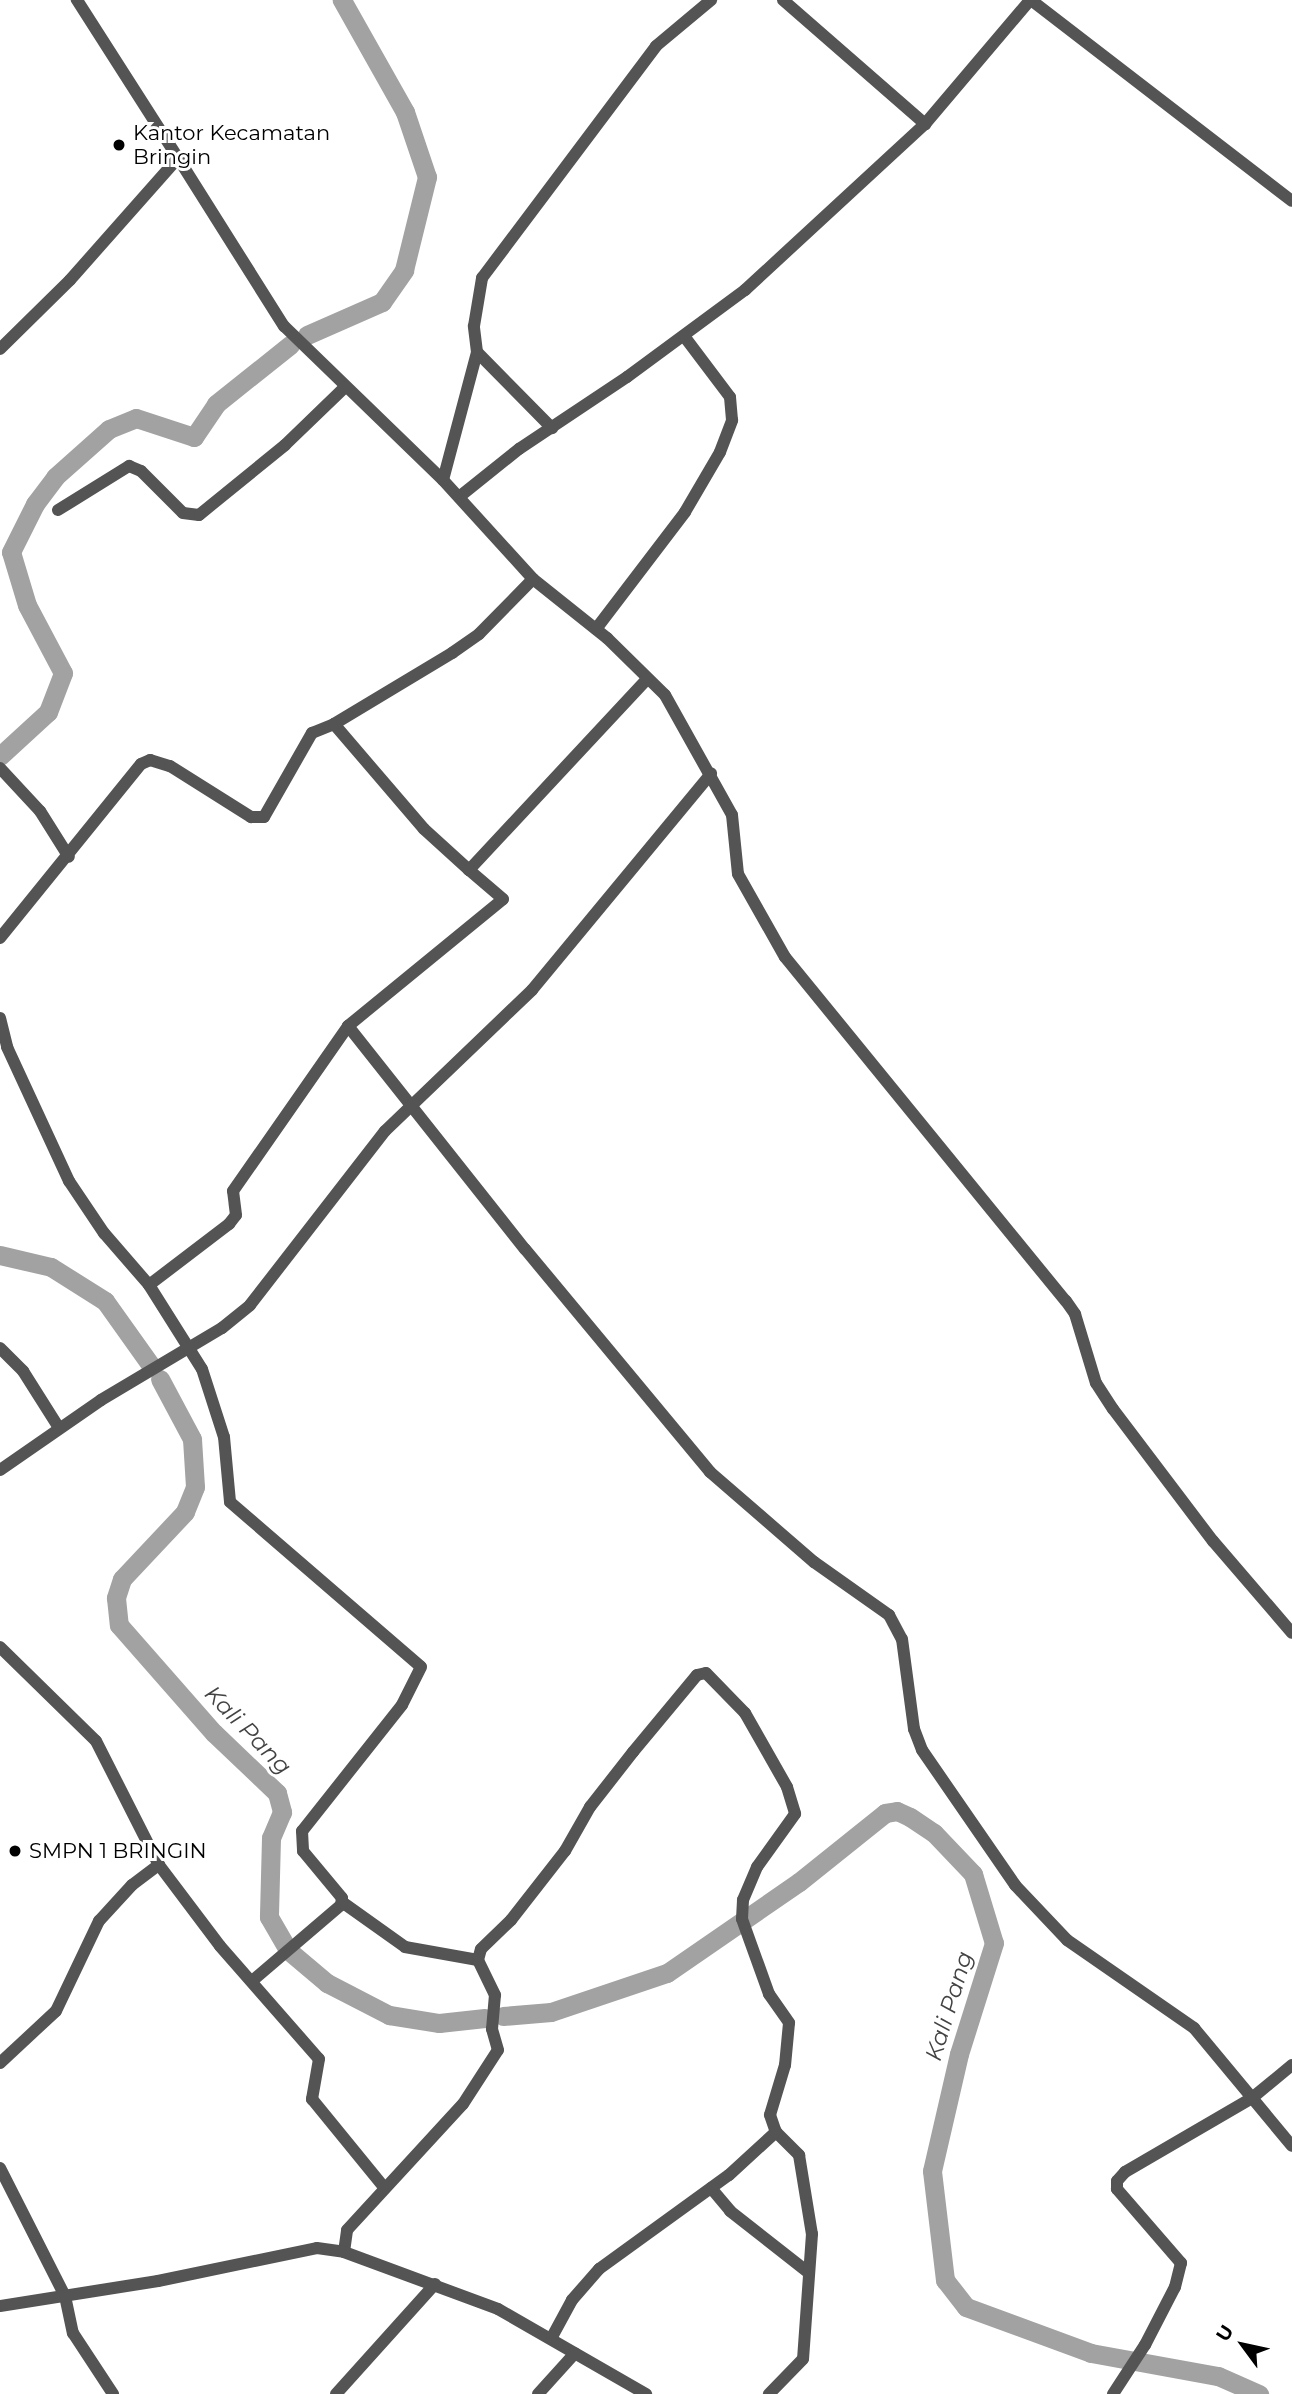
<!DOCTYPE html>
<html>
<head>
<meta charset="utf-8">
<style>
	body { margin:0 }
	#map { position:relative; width:1292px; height:2394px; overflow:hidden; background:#fff; font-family:Montserrat,sans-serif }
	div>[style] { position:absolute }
	.river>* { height:19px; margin:-9.5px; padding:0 9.5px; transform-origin:9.5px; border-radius:9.5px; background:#a2a2a2 }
	.minor>* { height:12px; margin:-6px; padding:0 6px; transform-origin:6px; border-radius:6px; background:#545454 }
	.dots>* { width:19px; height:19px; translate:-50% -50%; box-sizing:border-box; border:4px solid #fff; border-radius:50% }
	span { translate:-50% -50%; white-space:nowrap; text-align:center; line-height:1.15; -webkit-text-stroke:6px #fff; paint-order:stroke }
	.poi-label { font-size:21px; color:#000 }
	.left { translate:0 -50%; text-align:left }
	.water-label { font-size:23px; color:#434343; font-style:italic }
	.north { position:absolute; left:1208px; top:2310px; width:70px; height:70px; -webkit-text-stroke:5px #fff; paint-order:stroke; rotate:303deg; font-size:19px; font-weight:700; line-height:28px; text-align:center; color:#000 }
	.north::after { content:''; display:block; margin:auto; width:24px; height:32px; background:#000; clip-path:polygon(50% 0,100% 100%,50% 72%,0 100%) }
</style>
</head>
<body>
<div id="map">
	<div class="river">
		<div style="left:307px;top:335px;width:82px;rotate:-23.7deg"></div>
		<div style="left:382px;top:302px;width:39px;rotate:-55deg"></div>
		<div style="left:404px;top:270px;width:96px;rotate:-76.1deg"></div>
		<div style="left:427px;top:177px;width:69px;rotate:-108.7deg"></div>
		<div style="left:405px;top:112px;width:129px;rotate:-119.4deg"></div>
		<div style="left:0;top:756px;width:65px;rotate:-42.5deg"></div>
		<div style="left:48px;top:712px;width:42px;rotate:-69deg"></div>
		<div style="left:63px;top:673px;width:77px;rotate:-117.9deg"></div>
		<div style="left:27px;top:605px;width:55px;rotate:-106.8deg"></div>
		<div style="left:11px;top:552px;width:54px;rotate:-63.4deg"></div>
		<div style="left:35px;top:504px;width:34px;rotate:-53deg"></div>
		<div style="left:55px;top:477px;width:72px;rotate:-41.6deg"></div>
		<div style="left:109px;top:429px;width:29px;rotate:-22deg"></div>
		<div style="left:136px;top:418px;width:61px;rotate:18.1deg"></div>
		<div style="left:194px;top:437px;width:40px;rotate:-56deg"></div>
		<div style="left:216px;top:404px;width:95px;rotate:-38.6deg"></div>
		<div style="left:0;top:1255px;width:52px;rotate:13.2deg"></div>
		<div style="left:51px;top:1267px;width:64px;rotate:32.2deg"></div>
		<div style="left:105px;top:1301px;width:77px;rotate:54.5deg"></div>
		<div style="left:160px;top:1379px;width:68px;rotate:61.9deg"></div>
		<div style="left:192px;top:1439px;width:48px;rotate:86.4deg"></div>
		<div style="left:195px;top:1487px;width:27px;rotate:112deg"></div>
		<div style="left:185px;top:1512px;width:92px;rotate:133.2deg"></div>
		<div style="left:122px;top:1579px;width:20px;rotate:108deg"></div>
		<div style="left:116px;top:1598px;width:27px;rotate:84deg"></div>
		<div style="left:119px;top:1625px;width:144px;rotate:48.7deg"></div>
		<div style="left:214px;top:1733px;width:87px;rotate:43.6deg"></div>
		<div style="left:277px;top:1793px;width:20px;rotate:75deg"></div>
		<div style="left:282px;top:1812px;width:28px;rotate:113deg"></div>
		<div style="left:271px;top:1838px;width:79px;rotate:91.5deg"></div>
		<div style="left:269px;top:1917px;width:39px;rotate:60deg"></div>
		<div style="left:289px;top:1951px;width:50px;rotate:40.1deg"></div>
		<div style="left:327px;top:1983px;width:70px;rotate:27.3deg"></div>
		<div style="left:389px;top:2015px;width:51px;rotate:9.1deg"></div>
		<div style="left:439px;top:2023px;width:46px;rotate:-6.2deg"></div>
		<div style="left:503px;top:2016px;width:48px;rotate:-4.8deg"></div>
		<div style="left:551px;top:2012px;width:122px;rotate:-18.6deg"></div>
		<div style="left:667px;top:1973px;width:160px;rotate:-34.6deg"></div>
		<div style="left:799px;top:1882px;width:110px;rotate:-38.7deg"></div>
		<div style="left:885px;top:1813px;width:12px;rotate:-9deg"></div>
		<div style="left:897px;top:1811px;width:14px;rotate:25deg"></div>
		<div style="left:910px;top:1817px;width:29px;rotate:34deg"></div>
		<div style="left:934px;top:1833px;width:57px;rotate:46.4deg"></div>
		<div style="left:973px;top:1874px;width:72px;rotate:73.1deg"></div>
		<div style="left:994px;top:1943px;width:116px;rotate:107.5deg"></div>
		<div style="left:959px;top:2054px;width:120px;rotate:103deg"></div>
		<div style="left:932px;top:2171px;width:110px;rotate:83.2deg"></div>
		<div style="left:945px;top:2280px;width:34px;rotate:52deg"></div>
		<div style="left:966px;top:2307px;width:133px;rotate:20.2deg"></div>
		<div style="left:1091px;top:2353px;width:129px;rotate:10.3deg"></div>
		<div style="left:1218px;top:2376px;width:45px;rotate:23.7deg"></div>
	</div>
	<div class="minor">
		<div style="left:783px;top:0;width:189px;rotate:41.1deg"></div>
		<div style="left:1031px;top:0;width:329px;rotate:37.6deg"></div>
		<div style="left:178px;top:158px;width:199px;rotate:57.8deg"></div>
		<div style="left:284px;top:326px;width:221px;rotate:44.1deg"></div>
		<div style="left:443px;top:480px;width:134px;rotate:47.7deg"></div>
		<div style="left:533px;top:579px;width:95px;rotate:38.6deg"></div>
		<div style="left:607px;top:638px;width:81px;rotate:44.5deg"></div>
		<div style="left:665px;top:695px;width:137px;rotate:60.8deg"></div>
		<div style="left:732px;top:815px;width:59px;rotate:84.2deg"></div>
		<div style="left:738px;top:874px;width:95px;rotate:60.5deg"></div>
		<div style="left:785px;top:957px;width:444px;rotate:50.8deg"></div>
		<div style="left:1066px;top:1301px;width:16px;rotate:55deg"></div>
		<div style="left:1075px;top:1314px;width:72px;rotate:73.1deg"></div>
		<div style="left:1096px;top:1383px;width:31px;rotate:57deg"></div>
		<div style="left:1113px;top:1409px;width:166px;rotate:52.9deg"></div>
		<div style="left:1213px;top:1541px;width:121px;rotate:49.3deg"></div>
		<div style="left:0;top:349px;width:98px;rotate:-44.6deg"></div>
		<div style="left:70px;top:280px;width:163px;rotate:-48.5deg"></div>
		<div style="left:178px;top:158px;width:188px;rotate:-122.6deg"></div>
		<div style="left:477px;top:352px;width:107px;rotate:45.4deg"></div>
		<div style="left:443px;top:480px;width:132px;rotate:-75.1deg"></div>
		<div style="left:477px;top:352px;width:26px;rotate:-97deg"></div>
		<div style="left:474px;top:326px;width:49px;rotate:-80.5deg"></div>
		<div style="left:482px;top:278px;width:290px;rotate:-53.1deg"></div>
		<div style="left:656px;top:46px;width:72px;rotate:-39.9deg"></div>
		<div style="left:459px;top:497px;width:77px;rotate:-38.7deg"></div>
		<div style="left:519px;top:449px;width:130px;rotate:-33.7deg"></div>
		<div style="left:627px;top:377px;width:147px;rotate:-36.4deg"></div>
		<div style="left:745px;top:290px;width:245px;rotate:-42.7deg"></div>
		<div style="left:925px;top:124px;width:162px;rotate:-49.7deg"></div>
		<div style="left:58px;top:510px;width:84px;rotate:-31.8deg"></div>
		<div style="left:129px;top:466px;width:13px;rotate:23deg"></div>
		<div style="left:141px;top:471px;width:59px;rotate:45deg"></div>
		<div style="left:183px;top:513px;width:16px;rotate:7deg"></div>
		<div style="left:199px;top:515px;width:111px;rotate:-39.1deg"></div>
		<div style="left:285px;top:445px;width:83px;rotate:-44deg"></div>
		<div style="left:596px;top:629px;width:147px;rotate:-52.7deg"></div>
		<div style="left:685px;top:512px;width:69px;rotate:-59.7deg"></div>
		<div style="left:720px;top:452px;width:34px;rotate:-69deg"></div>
		<div style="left:732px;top:420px;width:23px;rotate:-95deg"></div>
		<div style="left:730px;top:397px;width:76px;rotate:-127deg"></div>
		<div style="left:334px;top:724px;width:138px;rotate:49.4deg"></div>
		<div style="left:424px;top:829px;width:61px;rotate:42.3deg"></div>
		<div style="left:469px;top:870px;width:261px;rotate:-47deg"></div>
		<div style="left:0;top:768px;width:59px;rotate:47.1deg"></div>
		<div style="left:40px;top:811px;width:54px;rotate:57.8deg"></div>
		<div style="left:0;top:938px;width:224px;rotate:-51deg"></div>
		<div style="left:141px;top:764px;width:10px;rotate:-24deg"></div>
		<div style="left:150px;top:760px;width:21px;rotate:17deg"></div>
		<div style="left:170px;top:766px;width:96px;rotate:32.2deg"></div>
		<div style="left:251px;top:817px;width:13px"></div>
		<div style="left:264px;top:817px;width:97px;rotate:-60.3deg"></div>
		<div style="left:312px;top:733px;width:24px;rotate:-22deg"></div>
		<div style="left:334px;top:724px;width:138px;rotate:-31deg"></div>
		<div style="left:452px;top:653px;width:33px;rotate:-35deg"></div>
		<div style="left:479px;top:634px;width:77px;rotate:-45.5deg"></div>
		<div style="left:0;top:1018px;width:30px;rotate:76deg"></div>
		<div style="left:7px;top:1047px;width:148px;rotate:65.2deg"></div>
		<div style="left:69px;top:1181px;width:63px;rotate:56.1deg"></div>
		<div style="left:104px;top:1233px;width:69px;rotate:49.1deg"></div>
		<div style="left:149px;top:1285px;width:99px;rotate:57.8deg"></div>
		<div style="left:202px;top:1369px;width:71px;rotate:72.1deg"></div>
		<div style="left:224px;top:1437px;width:65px;rotate:84.7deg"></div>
		<div style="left:230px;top:1502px;width:252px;rotate:40.8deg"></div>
		<div style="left:421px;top:1667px;width:42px;rotate:116.6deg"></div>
		<div style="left:402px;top:1705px;width:161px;rotate:128.4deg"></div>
		<div style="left:302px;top:1831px;width:20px;rotate:87deg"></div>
		<div style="left:303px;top:1851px;width:61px;rotate:50.3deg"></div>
		<div style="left:342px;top:1898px;width:7px;rotate:98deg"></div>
		<div style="left:341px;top:1905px;width:117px;rotate:139.5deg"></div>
		<div style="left:348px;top:1026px;width:285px;rotate:51.6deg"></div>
		<div style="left:525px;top:1249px;width:290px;rotate:50.3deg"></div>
		<div style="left:710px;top:1472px;width:138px;rotate:40.9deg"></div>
		<div style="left:814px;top:1562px;width:92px;rotate:35.2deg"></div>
		<div style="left:889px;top:1615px;width:27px;rotate:62deg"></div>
		<div style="left:902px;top:1639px;width:91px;rotate:82.4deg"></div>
		<div style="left:914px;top:1729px;width:22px;rotate:69deg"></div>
		<div style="left:922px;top:1750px;width:164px;rotate:55.4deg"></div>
		<div style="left:1015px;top:1885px;width:76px;rotate:46.6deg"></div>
		<div style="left:1067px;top:1940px;width:155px;rotate:34.7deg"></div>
		<div style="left:1194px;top:2028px;width:153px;rotate:50.3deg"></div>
		<div style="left:149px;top:1285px;width:101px;rotate:-37.3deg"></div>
		<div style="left:229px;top:1224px;width:11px;rotate:-52deg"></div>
		<div style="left:236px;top:1215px;width:24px;rotate:-97deg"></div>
		<div style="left:233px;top:1191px;width:201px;rotate:-55.1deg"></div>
		<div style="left:348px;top:1026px;width:200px;rotate:-39.3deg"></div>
		<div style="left:503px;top:899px;width:45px;rotate:-139.5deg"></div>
		<div style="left:0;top:1348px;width:33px;rotate:45deg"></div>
		<div style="left:23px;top:1371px;width:67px;rotate:57.7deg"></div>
		<div style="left:0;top:1470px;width:123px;rotate:-34.7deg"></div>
		<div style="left:101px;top:1400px;width:141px;rotate:-30.8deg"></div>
		<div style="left:222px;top:1328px;width:36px;rotate:-39deg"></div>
		<div style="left:250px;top:1305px;width:220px;rotate:-52.2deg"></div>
		<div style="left:385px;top:1131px;width:204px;rotate:-43.8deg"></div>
		<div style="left:532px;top:990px;width:281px;rotate:-50.4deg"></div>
		<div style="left:0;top:1647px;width:134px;rotate:44.4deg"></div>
		<div style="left:96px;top:1741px;width:139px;rotate:63.1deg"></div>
		<div style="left:159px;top:1865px;width:101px;rotate:53deg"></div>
		<div style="left:220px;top:1946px;width:150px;rotate:48.8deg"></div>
		<div style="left:319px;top:2059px;width:41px;rotate:99.9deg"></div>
		<div style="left:312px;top:2099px;width:112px;rotate:50.8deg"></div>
		<div style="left:342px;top:1902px;width:77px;rotate:35.5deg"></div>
		<div style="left:405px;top:1947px;width:74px;rotate:10.1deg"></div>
		<div style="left:0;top:2063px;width:76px;rotate:-42.9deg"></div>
		<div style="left:56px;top:2011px;width:100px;rotate:-64.5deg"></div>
		<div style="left:99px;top:1921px;width:49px;rotate:-47.5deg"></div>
		<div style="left:132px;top:1885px;width:34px;rotate:-37deg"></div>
		<div style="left:0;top:2168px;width:144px;rotate:63.1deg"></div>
		<div style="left:65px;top:2296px;width:38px;rotate:78deg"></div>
		<div style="left:73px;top:2333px;width:73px;rotate:56.7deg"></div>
		<div style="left:711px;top:2188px;width:30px;rotate:50deg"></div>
		<div style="left:730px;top:2211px;width:100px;rotate:38.1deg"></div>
		<div style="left:344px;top:2252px;width:22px;rotate:-82deg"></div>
		<div style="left:347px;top:2230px;width:171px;rotate:-47.4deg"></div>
		<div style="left:463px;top:2104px;width:64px;rotate:-57.1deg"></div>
		<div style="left:498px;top:2050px;width:22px;rotate:-106deg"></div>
		<div style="left:492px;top:2029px;width:34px;rotate:-85deg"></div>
		<div style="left:495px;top:1995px;width:39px;rotate:-116deg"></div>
		<div style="left:478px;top:1960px;width:11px;rotate:-75deg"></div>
		<div style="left:481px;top:1949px;width:42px;rotate:-44deg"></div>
		<div style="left:511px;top:1920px;width:88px;rotate:-52deg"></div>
		<div style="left:565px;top:1851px;width:51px;rotate:-60.4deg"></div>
		<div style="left:590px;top:1807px;width:70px;rotate:-52deg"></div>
		<div style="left:633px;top:1752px;width:100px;rotate:-50.3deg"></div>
		<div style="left:697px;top:1675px;width:9px;rotate:-13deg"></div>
		<div style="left:706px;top:1673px;width:56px;rotate:45.7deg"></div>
		<div style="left:745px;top:1713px;width:85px;rotate:60.4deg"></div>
		<div style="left:787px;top:1787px;width:28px;rotate:73deg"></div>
		<div style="left:795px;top:1814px;width:65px;rotate:125.6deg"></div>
		<div style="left:757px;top:1867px;width:36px;rotate:113deg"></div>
		<div style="left:743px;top:1900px;width:19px;rotate:93deg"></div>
		<div style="left:742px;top:1919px;width:80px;rotate:70.2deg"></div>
		<div style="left:769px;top:1994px;width:35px;rotate:55deg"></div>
		<div style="left:789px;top:2023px;width:42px;rotate:95.4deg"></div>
		<div style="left:785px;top:2065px;width:52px;rotate:106.7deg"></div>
		<div style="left:770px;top:2115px;width:18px;rotate:71deg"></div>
		<div style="left:776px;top:2132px;width:33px;rotate:45deg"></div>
		<div style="left:799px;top:2155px;width:80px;rotate:80.7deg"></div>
		<div style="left:812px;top:2234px;width:125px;rotate:94.1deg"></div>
		<div style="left:803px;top:2359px;width:49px;rotate:134.2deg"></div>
		<div style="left:0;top:2306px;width:160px;rotate:-9deg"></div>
		<div style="left:158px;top:2281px;width:162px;rotate:-11.7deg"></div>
		<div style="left:317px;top:2248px;width:27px;rotate:8deg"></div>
		<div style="left:344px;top:2252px;width:164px;rotate:20.3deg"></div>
		<div style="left:498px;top:2309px;width:171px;rotate:29.9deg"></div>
		<div style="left:552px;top:2337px;width:42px;rotate:-61.6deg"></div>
		<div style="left:572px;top:2300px;width:41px;rotate:-48.9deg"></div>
		<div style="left:599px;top:2269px;width:160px;rotate:-35.9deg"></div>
		<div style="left:729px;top:2175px;width:64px;rotate:-42.5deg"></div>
		<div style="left:336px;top:2394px;width:148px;rotate:-48deg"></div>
		<div style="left:538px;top:2394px;width:55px;rotate:-47.9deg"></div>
		<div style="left:1113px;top:2394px;width:59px;rotate:-56.9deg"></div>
		<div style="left:1145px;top:2345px;width:65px;rotate:-62.7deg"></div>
		<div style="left:1175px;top:2287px;width:25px;rotate:-76deg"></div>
		<div style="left:1181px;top:2263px;width:98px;rotate:-130.9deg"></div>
		<div style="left:1117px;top:2189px;width:8px;rotate:-90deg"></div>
		<div style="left:1117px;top:2181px;width:12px;rotate:-48deg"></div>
		<div style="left:1125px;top:2172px;width:147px;rotate:-30.2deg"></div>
		<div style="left:1252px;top:2098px;width:52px;rotate:-39.5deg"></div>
	</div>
	<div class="dots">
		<div style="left:119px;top:145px;background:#000"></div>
		<div style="left:15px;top:1851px;background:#000"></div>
	</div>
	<div class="poi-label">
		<span class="left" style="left:133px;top:145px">Kantor Kecamatan<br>Bringin</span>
		<span class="left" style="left:29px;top:1851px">SMPN 1 BRINGIN</span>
	</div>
	<div class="water-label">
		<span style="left:248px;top:1730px;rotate:46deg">Kali Pang</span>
		<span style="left:949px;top:2006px;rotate:-73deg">Kali Pang</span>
	</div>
	<div class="north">U</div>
</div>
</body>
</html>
